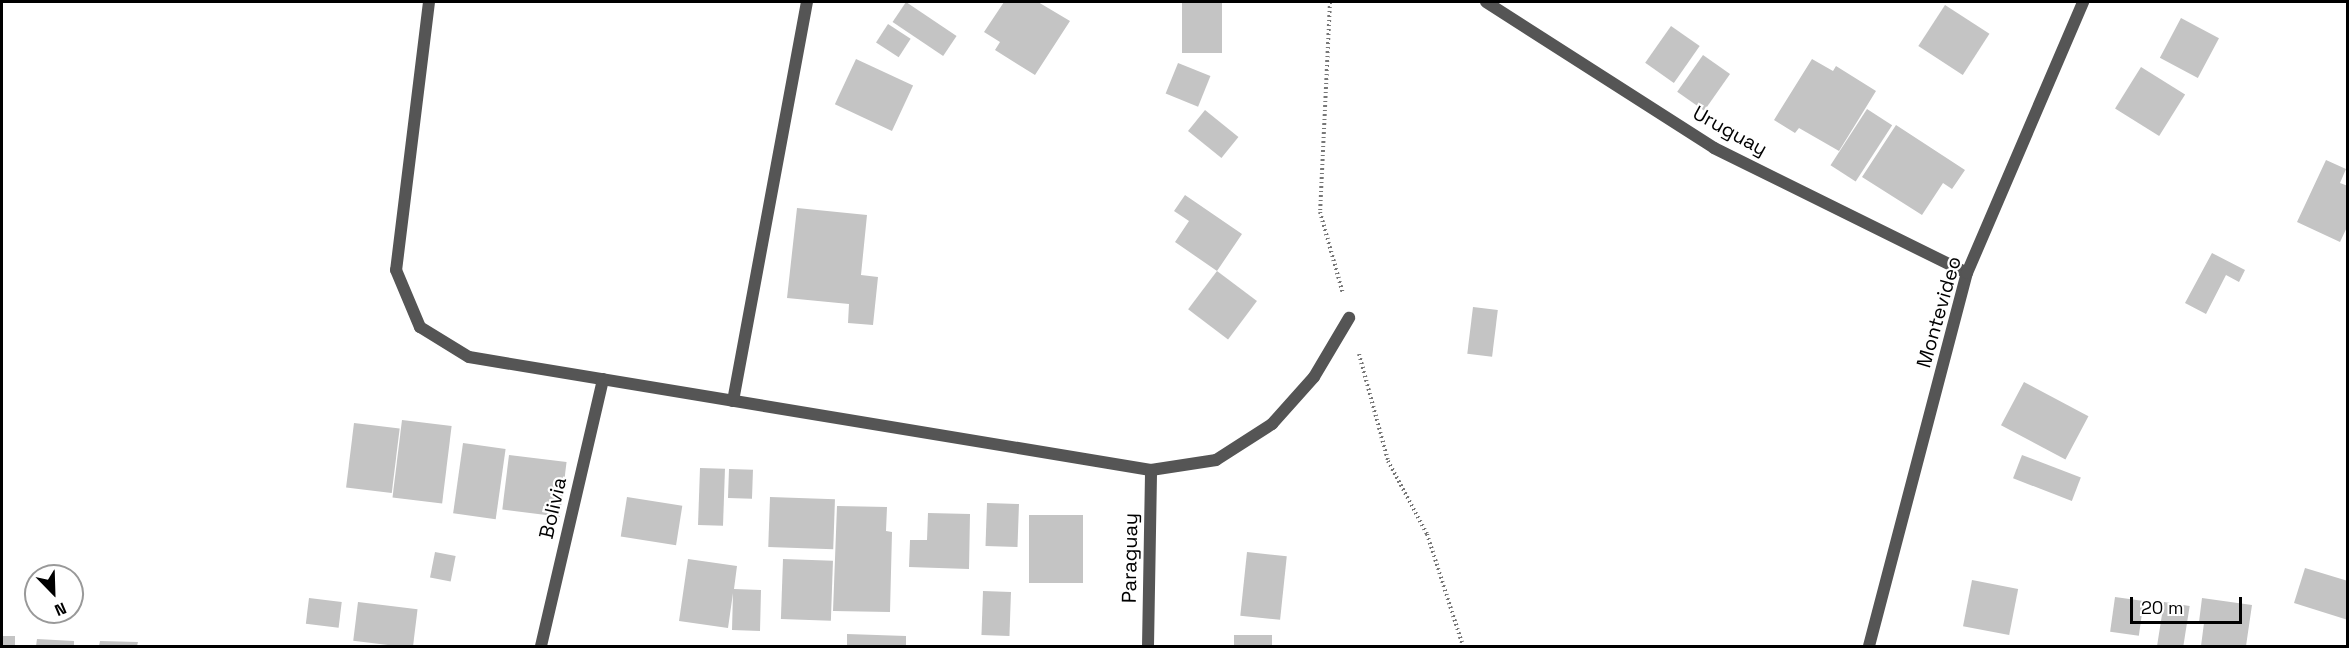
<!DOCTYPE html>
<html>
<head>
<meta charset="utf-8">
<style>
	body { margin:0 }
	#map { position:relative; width:2349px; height:648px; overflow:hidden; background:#fff; font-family:"Space Grotesk",sans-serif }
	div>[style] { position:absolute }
	.building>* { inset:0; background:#c4c4c4; transform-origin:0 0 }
	.path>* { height:4px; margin-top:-2px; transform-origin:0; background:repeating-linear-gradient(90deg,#777 0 1.5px,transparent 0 4.5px) }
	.minor>* { height:12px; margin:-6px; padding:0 6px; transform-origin:6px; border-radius:6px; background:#555 }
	span { translate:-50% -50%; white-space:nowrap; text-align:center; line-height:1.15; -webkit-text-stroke:4.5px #fff; paint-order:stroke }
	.street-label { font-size:20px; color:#000 }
	.frame { position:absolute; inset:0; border:3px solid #000; pointer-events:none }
	.north { position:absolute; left:24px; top:564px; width:60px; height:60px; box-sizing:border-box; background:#fff; border:2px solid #999; border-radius:50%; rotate:157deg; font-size:16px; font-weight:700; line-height:24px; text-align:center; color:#000 }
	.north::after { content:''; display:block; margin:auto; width:21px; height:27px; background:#000; clip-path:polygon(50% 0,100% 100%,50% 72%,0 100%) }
	.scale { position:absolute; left:2130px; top:597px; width:112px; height:27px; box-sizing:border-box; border:3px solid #000; border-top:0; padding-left:8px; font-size:18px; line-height:21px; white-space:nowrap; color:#000; -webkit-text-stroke:4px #fff; paint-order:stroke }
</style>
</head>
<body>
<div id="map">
	<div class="building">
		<div style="left:906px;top:2px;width:61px;height:24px;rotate:34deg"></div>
		<div style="clip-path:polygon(1004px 2px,1038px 2px,1070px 21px,1035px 75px,995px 50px,1000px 42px,984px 32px)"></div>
		<div style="left:1182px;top:2px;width:40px;height:51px"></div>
		<div style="left:1945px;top:5px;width:53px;height:49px;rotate:33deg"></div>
		<div style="left:2181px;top:18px;width:43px;height:45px;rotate:28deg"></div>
		<div style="left:888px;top:24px;width:27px;height:22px;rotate:33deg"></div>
		<div style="left:1671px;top:26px;width:35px;height:45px;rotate:35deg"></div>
		<div style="left:1703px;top:55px;width:33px;height:45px;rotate:35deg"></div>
		<div style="left:856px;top:59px;width:63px;height:50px;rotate:25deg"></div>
		<div style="clip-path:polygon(1812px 59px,1833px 71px,1836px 66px,1876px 91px,1839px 151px,1799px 128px,1795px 133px,1774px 120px)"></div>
		<div style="left:1178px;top:63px;width:35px;height:33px;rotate:22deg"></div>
		<div style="left:2141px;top:67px;width:52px;height:49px;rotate:32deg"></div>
		<div style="left:1867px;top:109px;width:30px;height:67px;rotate:33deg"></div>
		<div style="left:1205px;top:110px;width:43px;height:27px;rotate:39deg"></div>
		<div style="clip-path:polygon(1896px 125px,1965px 170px,1952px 189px,1943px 183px,1922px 215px,1862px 177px)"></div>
		<div style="clip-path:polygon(2326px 160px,2346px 169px,2340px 183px,2348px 186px,2348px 225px,2340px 242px,2297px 222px)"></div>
		<div style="clip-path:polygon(1185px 195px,1242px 234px,1217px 271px,1175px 242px,1189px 221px,1174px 211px)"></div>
		<div style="clip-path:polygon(797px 208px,867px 215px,861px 275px,878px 277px,873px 325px,848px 323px,849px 304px,787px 298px)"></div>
		<div style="clip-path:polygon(2212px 253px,2245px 270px,2239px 282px,2226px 275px,2206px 314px,2185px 303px)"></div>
		<div style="left:1217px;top:271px;width:50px;height:48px;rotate:37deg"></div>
		<div style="left:1473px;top:307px;width:25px;height:47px;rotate:7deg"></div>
		<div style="left:2024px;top:382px;width:73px;height:49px;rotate:28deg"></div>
		<div style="left:402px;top:420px;width:50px;height:78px;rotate:7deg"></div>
		<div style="left:354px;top:423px;width:46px;height:65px;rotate:7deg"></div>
		<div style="left:463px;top:443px;width:43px;height:71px;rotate:8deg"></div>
		<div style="left:509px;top:455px;width:58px;height:55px;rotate:7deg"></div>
		<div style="left:2022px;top:455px;width:63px;height:25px;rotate:21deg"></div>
		<div style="left:700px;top:468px;width:25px;height:57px;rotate:2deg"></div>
		<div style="left:729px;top:469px;width:24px;height:29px;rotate:2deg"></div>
		<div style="left:627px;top:497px;width:56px;height:40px;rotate:9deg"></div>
		<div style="left:770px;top:497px;width:65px;height:50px;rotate:2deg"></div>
		<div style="left:987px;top:503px;width:32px;height:43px;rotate:2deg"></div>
		<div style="clip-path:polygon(837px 506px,887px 507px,886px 531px,892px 532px,890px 612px,833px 611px)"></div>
		<div style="clip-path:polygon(928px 513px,970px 514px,969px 569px,909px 567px,910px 540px,927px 540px)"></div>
		<div style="left:1083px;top:515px;width:68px;height:54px;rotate:90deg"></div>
		<div style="left:435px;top:552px;width:21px;height:26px;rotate:11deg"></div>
		<div style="left:1247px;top:552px;width:40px;height:64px;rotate:6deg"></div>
		<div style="clip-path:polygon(688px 559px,737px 566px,734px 589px,761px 590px,760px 631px,732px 630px,733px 593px,728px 628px,679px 621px)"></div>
		<div style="left:783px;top:559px;width:50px;height:60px;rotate:2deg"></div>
		<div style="clip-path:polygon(2305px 568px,2348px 581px,2348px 620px,2294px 603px)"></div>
		<div style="left:1972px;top:580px;width:47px;height:47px;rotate:11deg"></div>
		<div style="left:983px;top:591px;width:28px;height:44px;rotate:2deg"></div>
		<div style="left:2115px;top:597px;width:29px;height:35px;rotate:8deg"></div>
		<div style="left:309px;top:598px;width:33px;height:26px;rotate:7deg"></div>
		<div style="clip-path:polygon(2202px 598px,2252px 605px,2246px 646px,2201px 646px,2204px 623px,2199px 622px)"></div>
		<div style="left:358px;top:602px;width:60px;height:39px;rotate:7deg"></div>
		<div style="left:2164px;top:602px;width:26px;height:45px;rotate:9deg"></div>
		<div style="clip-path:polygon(847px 634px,906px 636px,906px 646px,847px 646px)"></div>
		<div style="left:1234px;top:635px;width:38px;height:11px"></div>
		<div style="left:2px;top:636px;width:13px;height:10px"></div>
		<div style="clip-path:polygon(37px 639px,74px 641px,74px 646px,36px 646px)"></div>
		<div style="clip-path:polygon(100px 641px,138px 642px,137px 646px,99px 646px)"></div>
	</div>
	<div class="path">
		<div style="left:1330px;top:2px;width:210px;rotate:92.7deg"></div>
		<div style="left:1320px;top:212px;width:85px;rotate:74.3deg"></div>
		<div style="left:1359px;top:354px;width:111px;rotate:74.8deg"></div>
		<div style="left:1388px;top:461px;width:83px;rotate:61.9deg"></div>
		<div style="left:1427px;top:534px;width:118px;rotate:72.2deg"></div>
	</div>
	<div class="minor">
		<div style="left:429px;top:2px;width:270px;rotate:97deg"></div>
		<div style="left:396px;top:270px;width:62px;rotate:67.2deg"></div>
		<div style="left:420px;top:327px;width:57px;rotate:31.5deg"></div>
		<div style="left:469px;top:357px;width:691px;rotate:9.41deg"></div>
		<div style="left:1151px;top:470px;width:66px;rotate:-8.7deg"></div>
		<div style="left:1216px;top:460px;width:67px;rotate:-32.7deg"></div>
		<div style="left:1272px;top:424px;width:63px;rotate:-48.2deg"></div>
		<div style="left:1314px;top:377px;width:69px;rotate:-59.3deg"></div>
		<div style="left:1486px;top:2px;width:271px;rotate:32.6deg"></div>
		<div style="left:1714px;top:148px;width:282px;rotate:26.3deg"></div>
		<div style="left:733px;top:401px;width:406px;rotate:-79.5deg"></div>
		<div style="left:541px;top:646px;width:274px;rotate:-76.9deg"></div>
		<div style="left:1148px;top:646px;width:176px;rotate:-89deg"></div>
		<div style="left:1869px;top:646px;width:386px;rotate:-75.3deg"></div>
		<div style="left:1967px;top:273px;width:295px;rotate:-66.8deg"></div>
	</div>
	<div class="street-label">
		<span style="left:1730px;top:131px;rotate:29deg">Uruguay</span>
		<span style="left:1939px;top:312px;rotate:-74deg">Montevideo</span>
		<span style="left:553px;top:508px;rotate:-77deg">Bolivia</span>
		<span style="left:1130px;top:558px;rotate:-89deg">Paraguay</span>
	</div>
	<div class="frame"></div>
	<div class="north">N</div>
	<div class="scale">20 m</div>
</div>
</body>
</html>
